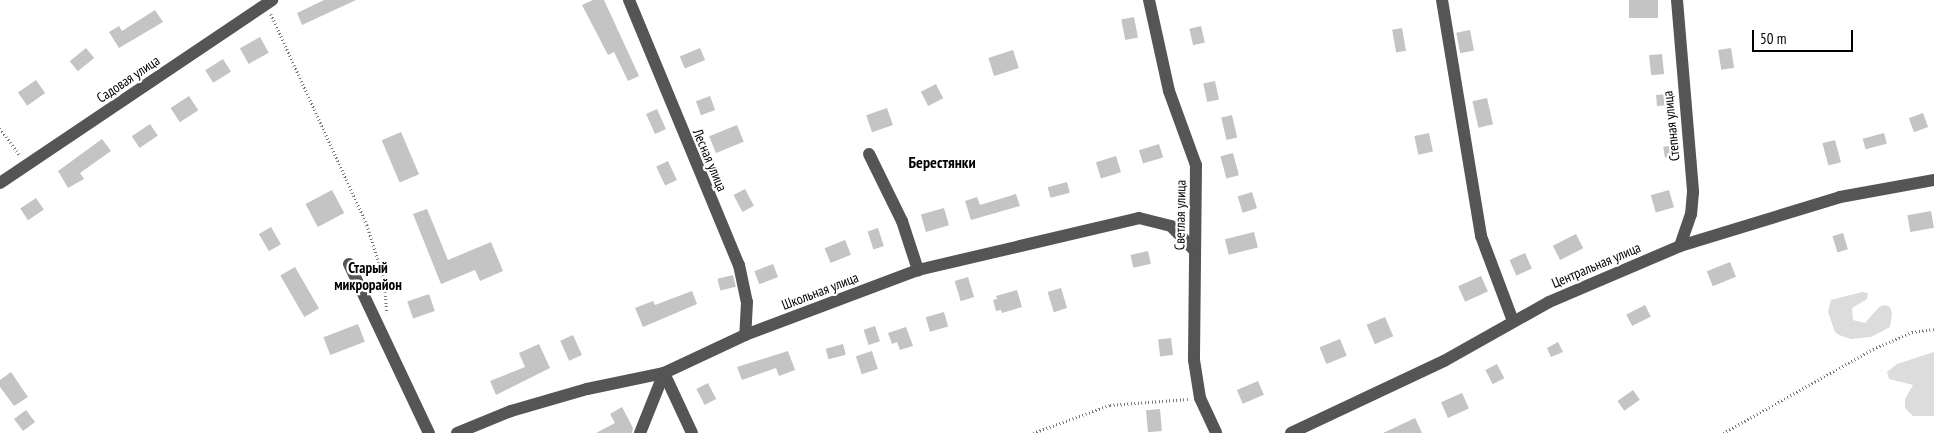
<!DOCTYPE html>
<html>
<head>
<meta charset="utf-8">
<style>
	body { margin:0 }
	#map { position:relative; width:1934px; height:433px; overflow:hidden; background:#fff; font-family:"PT Sans Narrow",sans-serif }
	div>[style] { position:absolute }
	.green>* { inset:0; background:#dcdcdc }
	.building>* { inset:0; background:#c4c4c4; transform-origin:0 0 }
	.path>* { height:2.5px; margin-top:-1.25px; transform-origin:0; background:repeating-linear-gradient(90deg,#777 0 1px,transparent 0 3.5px) }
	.minor>* { height:12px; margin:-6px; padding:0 6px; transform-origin:6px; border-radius:6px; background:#555 }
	span { translate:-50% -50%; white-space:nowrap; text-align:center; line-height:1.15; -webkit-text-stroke:4.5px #fff; paint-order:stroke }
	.street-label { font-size:14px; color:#000 }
	.neighbourhood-label { font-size:15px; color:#000; font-weight:700 }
	.quarter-label { font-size:16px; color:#000; font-weight:700 }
	.scale { position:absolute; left:1752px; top:30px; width:101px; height:22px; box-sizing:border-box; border:2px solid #000; border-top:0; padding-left:6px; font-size:15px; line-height:18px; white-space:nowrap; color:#000; -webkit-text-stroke:4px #fff; paint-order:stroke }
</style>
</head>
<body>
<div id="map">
	<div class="green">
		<div style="clip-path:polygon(1862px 292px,1868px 293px,1867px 299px,1852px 308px,1853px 320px,1865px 323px,1879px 307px,1885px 305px,1890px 307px,1892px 314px,1890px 327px,1871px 337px,1851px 339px,1839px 335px,1835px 332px,1828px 312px,1831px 300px)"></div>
		<div style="clip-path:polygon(1934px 352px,1934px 416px,1913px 416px,1905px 408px,1905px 399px,1913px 385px,1889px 379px,1887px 372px,1897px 364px)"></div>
	</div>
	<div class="building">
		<div style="clip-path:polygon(324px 0,356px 0,302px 25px,297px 13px)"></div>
		<div style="clip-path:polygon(593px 0,604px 0,639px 76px,628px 81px,614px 52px,608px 55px,582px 5px)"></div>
		<div style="left:1629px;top:0;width:29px;height:18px"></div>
		<div style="clip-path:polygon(155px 10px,163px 22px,119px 48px,109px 32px,119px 26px,122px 31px)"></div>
		<div style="left:1134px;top:17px;width:21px;height:13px;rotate:79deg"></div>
		<div style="left:1201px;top:26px;width:17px;height:12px;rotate:77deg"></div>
		<div style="left:1402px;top:28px;width:23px;height:10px;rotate:80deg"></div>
		<div style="left:1470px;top:30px;width:21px;height:14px;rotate:79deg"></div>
		<div style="left:260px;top:37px;width:18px;height:23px;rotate:61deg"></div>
		<div style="left:86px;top:48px;width:13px;height:21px;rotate:51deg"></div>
		<div style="left:700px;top:48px;width:13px;height:22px;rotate:67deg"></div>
		<div style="left:1731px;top:48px;width:20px;height:13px;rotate:81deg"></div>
		<div style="left:1013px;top:50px;width:19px;height:26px;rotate:72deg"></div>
		<div style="left:1662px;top:54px;width:20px;height:13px;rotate:84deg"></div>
		<div style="left:223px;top:59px;width:15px;height:21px;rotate:58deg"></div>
		<div style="left:36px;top:80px;width:16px;height:22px;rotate:55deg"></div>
		<div style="left:1215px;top:81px;width:19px;height:12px;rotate:78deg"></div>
		<div style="left:936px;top:84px;width:16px;height:17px;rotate:63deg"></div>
		<div style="left:1668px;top:94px;width:11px;height:12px;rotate:85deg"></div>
		<div style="left:189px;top:96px;width:17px;height:22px;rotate:57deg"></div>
		<div style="left:710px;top:96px;width:15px;height:15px;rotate:70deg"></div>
		<div style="left:1487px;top:98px;width:27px;height:15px;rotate:77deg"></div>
		<div style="left:887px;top:108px;width:18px;height:22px;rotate:71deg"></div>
		<div style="left:657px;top:109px;width:22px;height:12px;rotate:66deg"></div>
		<div style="left:1923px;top:113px;width:15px;height:15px;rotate:70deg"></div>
		<div style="left:1232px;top:115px;width:23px;height:11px;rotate:77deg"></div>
		<div style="left:150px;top:124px;width:14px;height:22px;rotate:56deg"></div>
		<div style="left:737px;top:125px;width:18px;height:30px;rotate:68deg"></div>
		<div style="left:401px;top:132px;width:46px;height:21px;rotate:67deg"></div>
		<div style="left:1429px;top:133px;width:19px;height:15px;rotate:78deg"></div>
		<div style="left:1884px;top:133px;width:11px;height:22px;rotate:75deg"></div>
		<div style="clip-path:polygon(102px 139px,111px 151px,80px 173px,84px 179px,68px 188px,58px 171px)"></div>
		<div style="left:1835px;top:140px;width:23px;height:13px;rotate:75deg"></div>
		<div style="left:1159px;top:144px;width:14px;height:21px;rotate:73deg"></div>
		<div style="left:1674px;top:145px;width:11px;height:11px;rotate:80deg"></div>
		<div style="left:1233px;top:153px;width:23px;height:13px;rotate:75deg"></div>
		<div style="left:1116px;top:156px;width:17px;height:21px;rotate:73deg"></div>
		<div style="left:668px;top:161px;width:21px;height:13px;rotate:65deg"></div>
		<div style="left:1067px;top:182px;width:11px;height:20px;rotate:75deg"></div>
		<div style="left:745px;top:189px;width:19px;height:13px;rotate:62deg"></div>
		<div style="left:332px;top:190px;width:26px;height:30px;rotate:62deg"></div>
		<div style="left:1669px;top:190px;width:18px;height:19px;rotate:74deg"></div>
		<div style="left:1252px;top:192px;width:17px;height:15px;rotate:73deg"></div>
		<div style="clip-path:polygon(1016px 194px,1020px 206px,971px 220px,965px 201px,977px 197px,980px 205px)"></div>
		<div style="left:36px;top:198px;width:14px;height:19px;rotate:56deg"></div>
		<div style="left:944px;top:208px;width:18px;height:24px;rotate:74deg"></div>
		<div style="clip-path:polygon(427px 209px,448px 260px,491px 242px,503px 271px,480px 281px,475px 270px,441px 284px,413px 214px)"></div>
		<div style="left:1931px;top:211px;width:17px;height:24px;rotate:80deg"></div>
		<div style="left:271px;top:227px;width:20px;height:14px;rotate:60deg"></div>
		<div style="left:878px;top:228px;width:19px;height:11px;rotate:72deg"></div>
		<div style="left:1254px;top:232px;width:16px;height:30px;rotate:76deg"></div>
		<div style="left:1843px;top:233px;width:17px;height:11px;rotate:73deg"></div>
		<div style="left:1576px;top:234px;width:16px;height:26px;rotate:63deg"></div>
		<div style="left:845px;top:240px;width:16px;height:22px;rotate:68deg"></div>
		<div style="left:1148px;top:251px;width:13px;height:18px;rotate:77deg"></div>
		<div style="left:1525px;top:253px;width:17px;height:17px;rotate:66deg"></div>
		<div style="left:1730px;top:262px;width:16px;height:25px;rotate:68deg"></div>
		<div style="left:773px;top:264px;width:14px;height:20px;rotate:69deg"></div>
		<div style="left:295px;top:267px;width:48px;height:17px;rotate:60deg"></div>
		<div style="left:733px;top:275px;width:12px;height:16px;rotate:76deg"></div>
		<div style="left:1481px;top:276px;width:17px;height:25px;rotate:66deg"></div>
		<div style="left:968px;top:277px;width:21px;height:14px;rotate:73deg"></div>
		<div style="left:1061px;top:288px;width:21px;height:14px;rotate:73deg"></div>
		<div style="clip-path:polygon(1017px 290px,1022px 307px,1002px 313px,1001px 310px,996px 311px,993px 300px,997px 299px,996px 296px)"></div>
		<div style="clip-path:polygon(692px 291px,697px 304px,643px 327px,635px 308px,653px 301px,655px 305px)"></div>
		<div style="left:429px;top:294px;width:18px;height:23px;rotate:71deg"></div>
		<div style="left:1645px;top:305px;width:13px;height:21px;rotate:63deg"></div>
		<div style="left:944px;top:312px;width:15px;height:19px;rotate:74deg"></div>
		<div style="left:1385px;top:317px;width:21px;height:20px;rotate:67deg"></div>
		<div style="left:358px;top:324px;width:19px;height:37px;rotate:69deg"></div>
		<div style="left:875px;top:326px;width:16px;height:12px;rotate:72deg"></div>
		<div style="clip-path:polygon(906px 327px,913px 346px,900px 350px,897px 342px,892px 344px,888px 333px)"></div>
		<div style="left:573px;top:335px;width:22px;height:14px;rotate:66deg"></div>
		<div style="left:1171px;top:338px;width:17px;height:13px;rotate:83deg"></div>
		<div style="left:1340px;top:339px;width:18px;height:22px;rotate:68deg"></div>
		<div style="clip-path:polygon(1558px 342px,1563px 352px,1551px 357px,1547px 348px)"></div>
		<div style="clip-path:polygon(539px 344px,550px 368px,496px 395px,490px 381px,525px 367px,519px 353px)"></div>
		<div style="left:843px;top:344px;width:11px;height:18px;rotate:75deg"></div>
		<div style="clip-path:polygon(788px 351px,795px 370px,779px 376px,776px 368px,742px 380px,737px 367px)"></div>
		<div style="left:872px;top:351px;width:19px;height:17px;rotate:72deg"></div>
		<div style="left:1497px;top:364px;width:16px;height:13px;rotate:63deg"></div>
		<div style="clip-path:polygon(11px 372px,28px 397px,14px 406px,0 387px,0 380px)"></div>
		<div style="left:1258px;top:381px;width:15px;height:23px;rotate:67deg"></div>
		<div style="left:708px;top:383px;width:18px;height:13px;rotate:63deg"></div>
		<div style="left:1633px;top:390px;width:12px;height:19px;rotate:55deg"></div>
		<div style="left:1462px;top:393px;width:17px;height:23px;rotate:66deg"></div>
		<div style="clip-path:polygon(622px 407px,633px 428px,632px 433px,596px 433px,615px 423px,610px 414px)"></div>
		<div style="left:1160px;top:409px;width:22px;height:14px;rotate:85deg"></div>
		<div style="left:26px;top:410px;width:15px;height:15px;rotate:53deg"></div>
		<div style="clip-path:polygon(1415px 418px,1422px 433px,1383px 433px)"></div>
	</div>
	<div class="path">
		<div style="left:271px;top:14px;width:232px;rotate:65.5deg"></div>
		<div style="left:367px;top:225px;width:56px;rotate:72.2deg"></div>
		<div style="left:384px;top:278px;width:35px;rotate:85deg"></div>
		<div style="left:0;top:128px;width:34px;rotate:54deg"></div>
		<div style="left:1033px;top:433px;width:82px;rotate:-20deg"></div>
		<div style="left:1110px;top:405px;width:78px;rotate:-4.4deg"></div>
		<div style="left:1723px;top:433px;width:172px;rotate:-29.2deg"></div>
		<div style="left:1873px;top:349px;width:43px;rotate:-23.6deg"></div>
		<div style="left:1912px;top:332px;width:22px;rotate:-8deg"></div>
	</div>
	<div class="minor">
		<div style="left:629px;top:0;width:287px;rotate:67.5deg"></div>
		<div style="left:739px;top:265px;width:38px;rotate:78deg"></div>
		<div style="left:747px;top:302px;width:33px;rotate:93deg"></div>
		<div style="left:1149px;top:0;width:93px;rotate:77.6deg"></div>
		<div style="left:1169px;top:91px;width:79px;rotate:70deg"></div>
		<div style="left:1196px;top:165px;width:195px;rotate:90.6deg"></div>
		<div style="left:1194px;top:360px;width:38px;rotate:81deg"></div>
		<div style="left:1200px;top:398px;width:38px;rotate:65deg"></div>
		<div style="left:1442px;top:0;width:239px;rotate:80.6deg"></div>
		<div style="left:1481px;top:236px;width:91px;rotate:69.4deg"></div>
		<div style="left:1677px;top:0;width:193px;rotate:85.2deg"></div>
		<div style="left:1693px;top:192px;width:22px;rotate:95deg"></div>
		<div style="left:1691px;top:214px;width:34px;rotate:109deg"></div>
		<div style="left:869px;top:154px;width:75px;rotate:63.8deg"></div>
		<div style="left:902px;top:221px;width:52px;rotate:71.9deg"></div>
		<div style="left:0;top:183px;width:328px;rotate:-33.9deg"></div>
		<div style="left:349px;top:264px;width:187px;rotate:64.7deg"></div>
		<div style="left:664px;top:373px;width:66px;rotate:65deg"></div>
		<div style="left:457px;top:433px;width:58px;rotate:-22.2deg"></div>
		<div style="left:511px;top:411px;width:79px;rotate:-16.1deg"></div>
		<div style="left:587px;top:389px;width:79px;rotate:-11.7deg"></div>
		<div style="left:664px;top:373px;width:89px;rotate:-25.1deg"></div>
		<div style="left:745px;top:335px;width:185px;rotate:-20.6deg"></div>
		<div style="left:918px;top:270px;width:227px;rotate:-13.2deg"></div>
		<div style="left:1139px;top:218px;width:33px;rotate:14deg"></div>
		<div style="left:1171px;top:226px;width:33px;rotate:46deg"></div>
		<div style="left:640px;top:433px;width:65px;rotate:-68.2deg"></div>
		<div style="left:1291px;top:433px;width:169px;rotate:-25.2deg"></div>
		<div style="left:1444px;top:361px;width:120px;rotate:-29.3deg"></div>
		<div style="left:1549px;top:302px;width:142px;rotate:-23.1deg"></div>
		<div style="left:1680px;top:246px;width:167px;rotate:-17deg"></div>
		<div style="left:1840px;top:197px;width:96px;rotate:-10.3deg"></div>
	</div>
	<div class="street-label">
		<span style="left:128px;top:79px;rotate:-34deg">Садовая улица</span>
		<span style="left:1671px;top:126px;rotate:-96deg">Степная улица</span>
		<span style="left:710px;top:160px;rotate:67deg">Лесная улица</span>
		<span style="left:1180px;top:215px;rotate:-89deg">Светлая улица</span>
		<span style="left:1596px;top:265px;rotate:-23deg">Центральная улица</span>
		<span style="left:820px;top:291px;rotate:-21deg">Школьная улица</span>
	</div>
	<div class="neighbourhood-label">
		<span style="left:368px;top:276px">Старый<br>микрорайон</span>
	</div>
	<div class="quarter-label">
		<span style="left:942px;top:162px">Берестянки</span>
	</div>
	<div class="scale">50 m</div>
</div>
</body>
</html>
